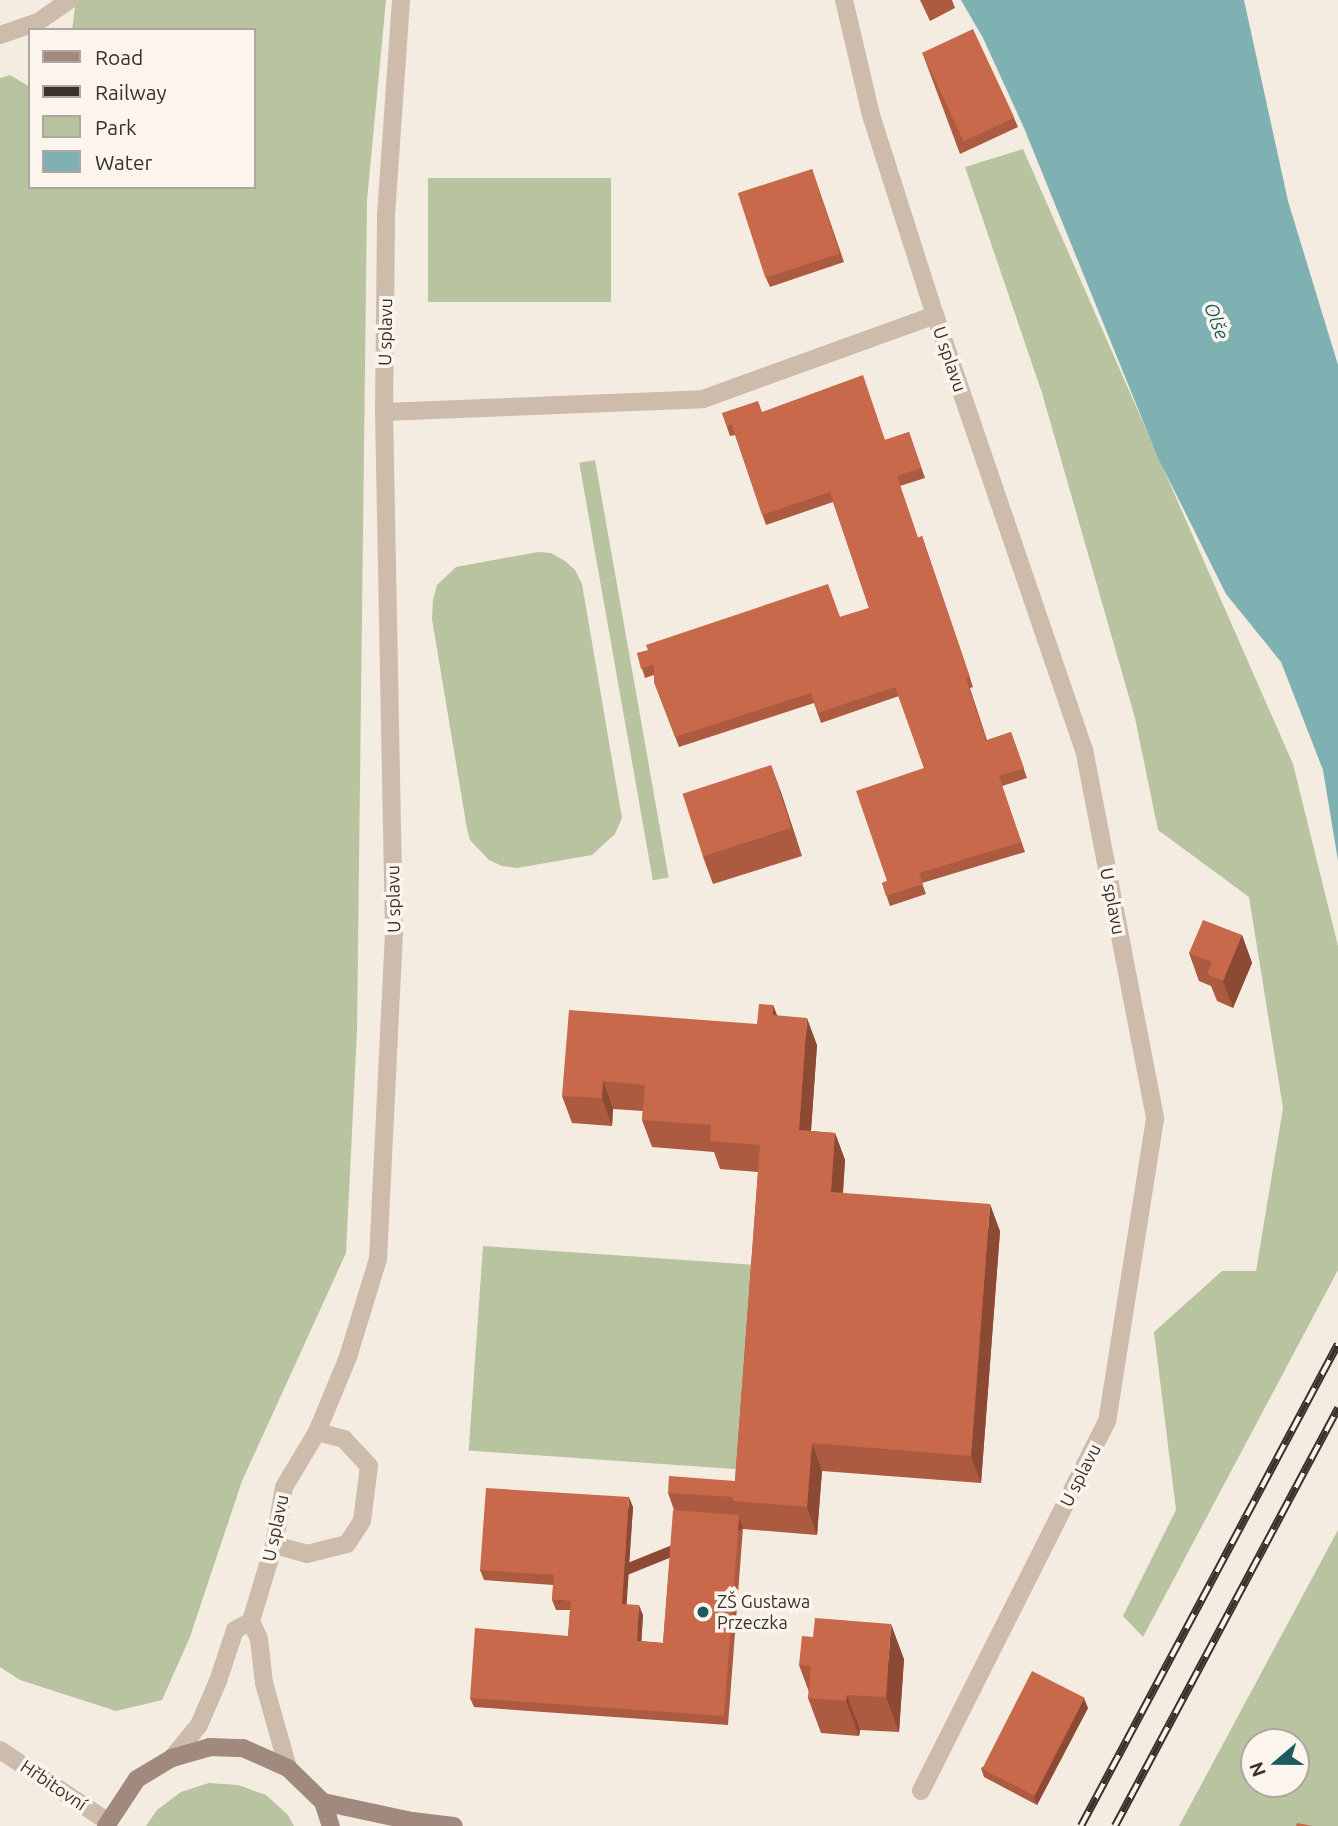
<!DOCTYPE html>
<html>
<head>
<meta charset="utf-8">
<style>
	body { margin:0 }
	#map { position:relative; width:1338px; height:1826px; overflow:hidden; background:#f4ebe1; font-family:Ubuntu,sans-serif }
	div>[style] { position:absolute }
	.green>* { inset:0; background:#b8c4a0; transform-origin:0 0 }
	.water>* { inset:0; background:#7fb0b2 }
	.service>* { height:18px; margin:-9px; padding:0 9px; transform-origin:9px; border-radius:9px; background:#cdbbac }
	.minor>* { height:18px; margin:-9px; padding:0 9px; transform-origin:9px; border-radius:9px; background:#cdbbac }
	.tertiary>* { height:18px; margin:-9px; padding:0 9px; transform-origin:9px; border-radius:9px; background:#cdbbac }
	.secondary>* { height:18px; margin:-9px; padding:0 9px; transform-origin:9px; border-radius:9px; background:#a18a7d }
	.rail>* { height:8px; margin-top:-4px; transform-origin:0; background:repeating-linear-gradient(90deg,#fbf5ee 0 16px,#3b302b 0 32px); box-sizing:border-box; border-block:2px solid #3b302b }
	.wall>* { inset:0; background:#ac5a40 }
	.shaded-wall>* { inset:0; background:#8c4a34; transform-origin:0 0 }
	.building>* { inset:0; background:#c8694b; transform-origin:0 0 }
	.dots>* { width:19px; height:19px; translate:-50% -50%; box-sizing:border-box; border:4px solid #fbf5ee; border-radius:50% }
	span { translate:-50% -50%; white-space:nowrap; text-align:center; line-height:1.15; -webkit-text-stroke:7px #fbf5ee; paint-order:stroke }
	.street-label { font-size:18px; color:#3b302b }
	.poi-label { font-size:18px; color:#3b302b }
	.left { translate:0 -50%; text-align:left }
	.water-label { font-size:19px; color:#1f5a5e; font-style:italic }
	.legend { position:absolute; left:28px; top:28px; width:228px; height:161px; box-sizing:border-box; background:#fbf5ee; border:2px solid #aea6a0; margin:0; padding:9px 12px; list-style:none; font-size:21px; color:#3b302b }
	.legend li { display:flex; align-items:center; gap:14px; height:35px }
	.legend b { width:35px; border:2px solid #aea6a0 }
	.north { position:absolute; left:1240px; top:1728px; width:70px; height:70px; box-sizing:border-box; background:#fbf5ee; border:2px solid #aea6a0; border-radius:50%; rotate:250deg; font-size:19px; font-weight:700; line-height:28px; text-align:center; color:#3b302b }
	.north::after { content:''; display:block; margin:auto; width:24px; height:32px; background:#1f5a5e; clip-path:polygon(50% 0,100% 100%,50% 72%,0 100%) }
</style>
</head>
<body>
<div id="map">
	<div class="green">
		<div style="clip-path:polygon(76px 0,386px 0,367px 200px,357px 1031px,346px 1253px,242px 1481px,190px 1637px,162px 1700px,116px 1711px,20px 1680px,0 1667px,0 78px,10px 75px,30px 87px,30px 187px,254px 187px,254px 30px,72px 30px)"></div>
		<div style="clip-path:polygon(1023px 149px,1293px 764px,1338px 946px,1338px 1270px,1143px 1637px,1123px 1616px,1176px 1510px,1154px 1332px,1222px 1271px,1256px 1271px,1283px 1108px,1249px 897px,1158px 830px,1135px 718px,1042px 393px,965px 167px)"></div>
		<div style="left:611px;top:178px;width:124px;height:183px;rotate:90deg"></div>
		<div style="left:595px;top:460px;width:424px;height:16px;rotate:80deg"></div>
		<div style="clip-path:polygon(538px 552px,551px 553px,565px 561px,575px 570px,582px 584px,622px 818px,615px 834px,592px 855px,517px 868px,502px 866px,489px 860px,470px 840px,467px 829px,432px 619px,433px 600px,437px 585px,456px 567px)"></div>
		<div style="left:483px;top:1246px;width:270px;height:205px;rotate:4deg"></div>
		<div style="clip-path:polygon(evenodd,1338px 1530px,1338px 1826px,1179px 1826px,1338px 1530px,1254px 1742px,1296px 1742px,1296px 1784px,1254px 1784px,1254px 1742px)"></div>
		<div style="clip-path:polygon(209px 1783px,238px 1785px,266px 1795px,288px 1815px,294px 1826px,146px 1826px,157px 1810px,181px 1792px)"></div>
	</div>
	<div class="water">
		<div style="clip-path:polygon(961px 0,1244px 0,1288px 201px,1338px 365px,1338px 861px,1323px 770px,1281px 662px,1226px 594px,1158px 458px,1024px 128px,983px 38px)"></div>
	</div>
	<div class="service">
		<div style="left:384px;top:412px;width:319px;rotate:-2.3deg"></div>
		<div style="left:703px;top:399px;width:247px;rotate:-19.9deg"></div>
		<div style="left:274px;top:1545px;width:34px;rotate:15deg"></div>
		<div style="left:307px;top:1554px;width:41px;rotate:-14deg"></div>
		<div style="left:347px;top:1544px;width:27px;rotate:-57deg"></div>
		<div style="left:362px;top:1521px;width:55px;rotate:-82.7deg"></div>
		<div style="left:369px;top:1466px;width:37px;rotate:-133deg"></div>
		<div style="left:344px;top:1439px;width:28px;rotate:-165deg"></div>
	</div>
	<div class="minor">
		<div style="left:844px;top:0;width:118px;rotate:76.8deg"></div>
		<div style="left:871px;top:115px;width:210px;rotate:72.3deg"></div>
		<div style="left:935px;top:315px;width:459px;rotate:71.1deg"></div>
		<div style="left:1084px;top:749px;width:377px;rotate:79.1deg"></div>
		<div style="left:1155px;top:1119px;width:306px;rotate:99deg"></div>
		<div style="left:1107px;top:1421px;width:414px;rotate:116.7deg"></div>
		<div style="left:0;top:35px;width:40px;rotate:-18.9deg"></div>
		<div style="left:38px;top:22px;width:38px;rotate:-35deg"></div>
		<div style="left:172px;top:1758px;width:43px;rotate:-50.7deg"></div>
		<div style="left:199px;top:1725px;width:48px;rotate:-66.6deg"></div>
		<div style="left:218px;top:1681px;width:54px;rotate:-71.6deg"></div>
		<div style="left:235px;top:1630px;width:18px;rotate:-29deg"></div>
		<div style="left:288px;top:1768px;width:88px;rotate:-105.8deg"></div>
		<div style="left:264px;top:1683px;width:44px;rotate:-96.5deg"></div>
		<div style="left:259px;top:1639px;width:20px;rotate:-114deg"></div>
		<div style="left:251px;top:1621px;width:79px;rotate:-73.2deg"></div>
		<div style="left:274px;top:1545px;width:59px;rotate:-80.2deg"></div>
		<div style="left:284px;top:1487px;width:64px;rotate:-59deg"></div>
		<div style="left:317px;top:1432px;width:81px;rotate:-67.5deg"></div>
		<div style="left:348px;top:1357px;width:102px;rotate:-73deg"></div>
		<div style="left:378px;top:1259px;width:327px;rotate:-87.2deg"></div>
		<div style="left:394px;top:932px;width:520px;rotate:-91.1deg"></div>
		<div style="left:384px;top:412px;width:197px;rotate:-89.4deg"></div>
		<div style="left:386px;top:215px;width:216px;rotate:-86deg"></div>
	</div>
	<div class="tertiary">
		<div style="left:0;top:1750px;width:128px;rotate:33.6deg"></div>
	</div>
	<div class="secondary">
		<div style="left:323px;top:1802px;width:91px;rotate:12.1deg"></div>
		<div style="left:412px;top:1821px;width:42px;rotate:6.8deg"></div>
		<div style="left:106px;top:1826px;width:56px;rotate:-56.6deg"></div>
		<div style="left:137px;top:1779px;width:41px;rotate:-31deg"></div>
		<div style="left:172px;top:1758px;width:40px;rotate:-16deg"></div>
		<div style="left:210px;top:1747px;width:33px;rotate:2deg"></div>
		<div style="left:243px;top:1748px;width:49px;rotate:24deg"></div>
		<div style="left:288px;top:1768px;width:49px;rotate:44.2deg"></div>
		<div style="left:323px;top:1802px;width:25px;rotate:72deg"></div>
	</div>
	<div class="rail">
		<div style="left:1081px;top:1826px;width:546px;rotate:-61.93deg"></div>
		<div style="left:1115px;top:1826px;width:474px;rotate:-61.9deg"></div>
	</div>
	<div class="wall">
		<div style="clip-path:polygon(920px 0,952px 0,955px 8px,930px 21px)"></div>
		<div style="clip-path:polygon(922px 52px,1014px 118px,1018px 127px,960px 154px)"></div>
		<div style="clip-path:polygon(812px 169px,844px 262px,770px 287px,766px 278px)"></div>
		<div style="clip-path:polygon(762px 412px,885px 440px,909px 432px,925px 478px,900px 486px,918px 538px,922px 536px,973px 687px,970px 688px,987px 740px,1011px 732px,1027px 778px,1002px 786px,1025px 852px,922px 883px,926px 894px,890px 906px,882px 883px,887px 881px,924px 768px,899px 696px,821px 723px,814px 703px,679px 747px,654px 682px,654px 675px,645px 678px,637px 653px,840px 617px,869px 608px,833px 502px,766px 525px,735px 435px,730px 436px,722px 413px)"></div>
		<div style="clip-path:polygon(771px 765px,802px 856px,713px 884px,703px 857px)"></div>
		<div style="clip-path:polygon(1242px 935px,1252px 963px,1233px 1008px,1217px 1001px,1211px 986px,1199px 981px,1189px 953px)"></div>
		<div style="clip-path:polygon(773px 1005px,777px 1015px,817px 1045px,811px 1131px,835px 1133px,845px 1160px,843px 1193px,1000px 1231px,981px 1483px,822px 1471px,817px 1535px,743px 1529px,743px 1528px,728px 1725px,474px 1707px,470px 1698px,568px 1636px,570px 1610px,556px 1610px,552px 1600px,553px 1585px,484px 1580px,480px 1570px,633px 1507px,626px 1604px,643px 1615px,641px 1641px,663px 1643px,674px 1510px,668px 1493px,735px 1481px,758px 1172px,720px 1169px,714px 1152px,652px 1147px,642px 1120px,643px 1111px,613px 1109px,612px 1126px,572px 1123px,562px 1096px,757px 1024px)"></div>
		<div style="clip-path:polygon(904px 1659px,899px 1732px,860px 1730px,859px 1736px,821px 1733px,808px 1698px,809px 1692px,799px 1665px)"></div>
		<div style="clip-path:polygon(1088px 1708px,1037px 1805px,984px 1777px,981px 1768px)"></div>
	</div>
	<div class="shaded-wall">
		<div style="clip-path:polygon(771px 765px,781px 792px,802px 856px,792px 828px)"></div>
		<div style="clip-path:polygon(1242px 935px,1252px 963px,1233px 1008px,1223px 981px)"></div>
		<div style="clip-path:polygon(773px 1005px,783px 1032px,773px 1015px)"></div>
		<div style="clip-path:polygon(807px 1018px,817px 1045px,809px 1158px,799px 1130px)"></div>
		<div style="clip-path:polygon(603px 1081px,613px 1109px,612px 1126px,602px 1098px)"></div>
		<div style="clip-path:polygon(835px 1133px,845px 1160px,841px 1220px,831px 1192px)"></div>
		<div style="clip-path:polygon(990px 1204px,1000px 1231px,981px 1483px,971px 1456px)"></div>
		<div style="clip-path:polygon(812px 1443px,822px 1471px,817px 1535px,807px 1507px)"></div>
		<div style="clip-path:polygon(629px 1497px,633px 1507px,626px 1614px,622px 1604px)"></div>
		<div style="left:739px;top:1518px;width:11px;height:199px;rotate:68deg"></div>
		<div style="clip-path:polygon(639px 1605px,643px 1615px,641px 1650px,637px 1641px)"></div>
		<div style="clip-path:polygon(891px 1624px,904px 1659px,899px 1732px,886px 1697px)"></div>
		<div style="clip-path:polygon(847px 1695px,860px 1730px,859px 1736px,846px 1701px)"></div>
		<div style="clip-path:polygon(1084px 1698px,1088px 1708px,1037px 1805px,1034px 1795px)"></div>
	</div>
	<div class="building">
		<div style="left:973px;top:29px;width:98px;height:56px;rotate:65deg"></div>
		<div style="left:812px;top:169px;width:89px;height:78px;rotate:72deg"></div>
		<div style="clip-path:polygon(863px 375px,885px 440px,909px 432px,921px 468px,897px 476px,918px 538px,922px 536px,970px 677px,966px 678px,986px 741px,1011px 732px,1024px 768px,999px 776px,1021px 842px,919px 873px,923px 884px,886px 896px,882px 883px,887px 881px,856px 791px,924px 768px,895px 687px,818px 713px,811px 693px,675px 737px,654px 682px,654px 667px,652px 665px,641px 669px,637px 653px,648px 650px,646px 645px,828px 584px,840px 617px,869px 608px,830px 492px,762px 515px,732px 425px,727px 426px,722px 413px,758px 401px,762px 412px)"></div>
		<div style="left:771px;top:765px;width:66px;height:93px;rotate:72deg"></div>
		<div style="clip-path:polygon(1203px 920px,1242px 935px,1223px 981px,1207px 974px,1212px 962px,1189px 953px)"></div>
		<div style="clip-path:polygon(759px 1004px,773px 1005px,773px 1015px,807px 1018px,799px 1130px,835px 1133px,831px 1192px,990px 1204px,971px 1456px,812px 1443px,807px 1507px,733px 1501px,733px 1497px,668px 1493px,669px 1476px,735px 1481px,760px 1145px,710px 1141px,711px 1125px,642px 1120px,645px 1085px,603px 1081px,602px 1098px,562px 1096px,569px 1010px,757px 1024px)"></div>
		<div style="clip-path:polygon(486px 1488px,629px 1497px,622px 1604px,639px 1605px,637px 1641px,663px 1643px,673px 1510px,738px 1515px,739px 1518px,724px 1716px,470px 1698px,475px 1628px,568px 1636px,571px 1601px,552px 1600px,554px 1575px,480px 1570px)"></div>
		<div style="clip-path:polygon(815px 1618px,891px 1624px,886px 1697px,847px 1695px,846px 1701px,808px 1698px,811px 1666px,799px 1665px,802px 1636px,813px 1637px)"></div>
		<div style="left:1032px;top:1671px;width:59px;height:110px;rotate:27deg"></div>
		<div style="clip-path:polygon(1297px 1823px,1313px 1826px,1296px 1826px)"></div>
	</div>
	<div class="dots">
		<div style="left:703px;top:1612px;background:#1f5a5e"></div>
	</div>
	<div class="street-label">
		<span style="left:385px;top:332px;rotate:-89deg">U splavu</span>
		<span style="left:950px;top:359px;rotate:71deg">U splavu</span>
		<span style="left:393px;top:899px;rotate:-91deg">U splavu</span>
		<span style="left:1113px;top:901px;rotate:79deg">U splavu</span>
		<span style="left:1080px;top:1475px;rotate:-63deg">U splavu</span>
		<span style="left:275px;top:1528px;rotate:-78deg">U splavu</span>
		<span style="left:54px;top:1785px;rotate:34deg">Hřbitovní</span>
	</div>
	<div class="poi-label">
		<span class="left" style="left:717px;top:1612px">ZŠ Gustawa<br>Przeczka</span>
	</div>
	<div class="water-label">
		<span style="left:1216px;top:321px;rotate:69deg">Olše</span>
	</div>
	<ul class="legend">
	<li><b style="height:9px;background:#a18a7d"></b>Road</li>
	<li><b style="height:9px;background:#3b302b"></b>Railway</li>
	<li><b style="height:19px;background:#b8c4a0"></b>Park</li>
	<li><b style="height:19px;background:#7fb0b2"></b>Water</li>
	</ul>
	<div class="north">N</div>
</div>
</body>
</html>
